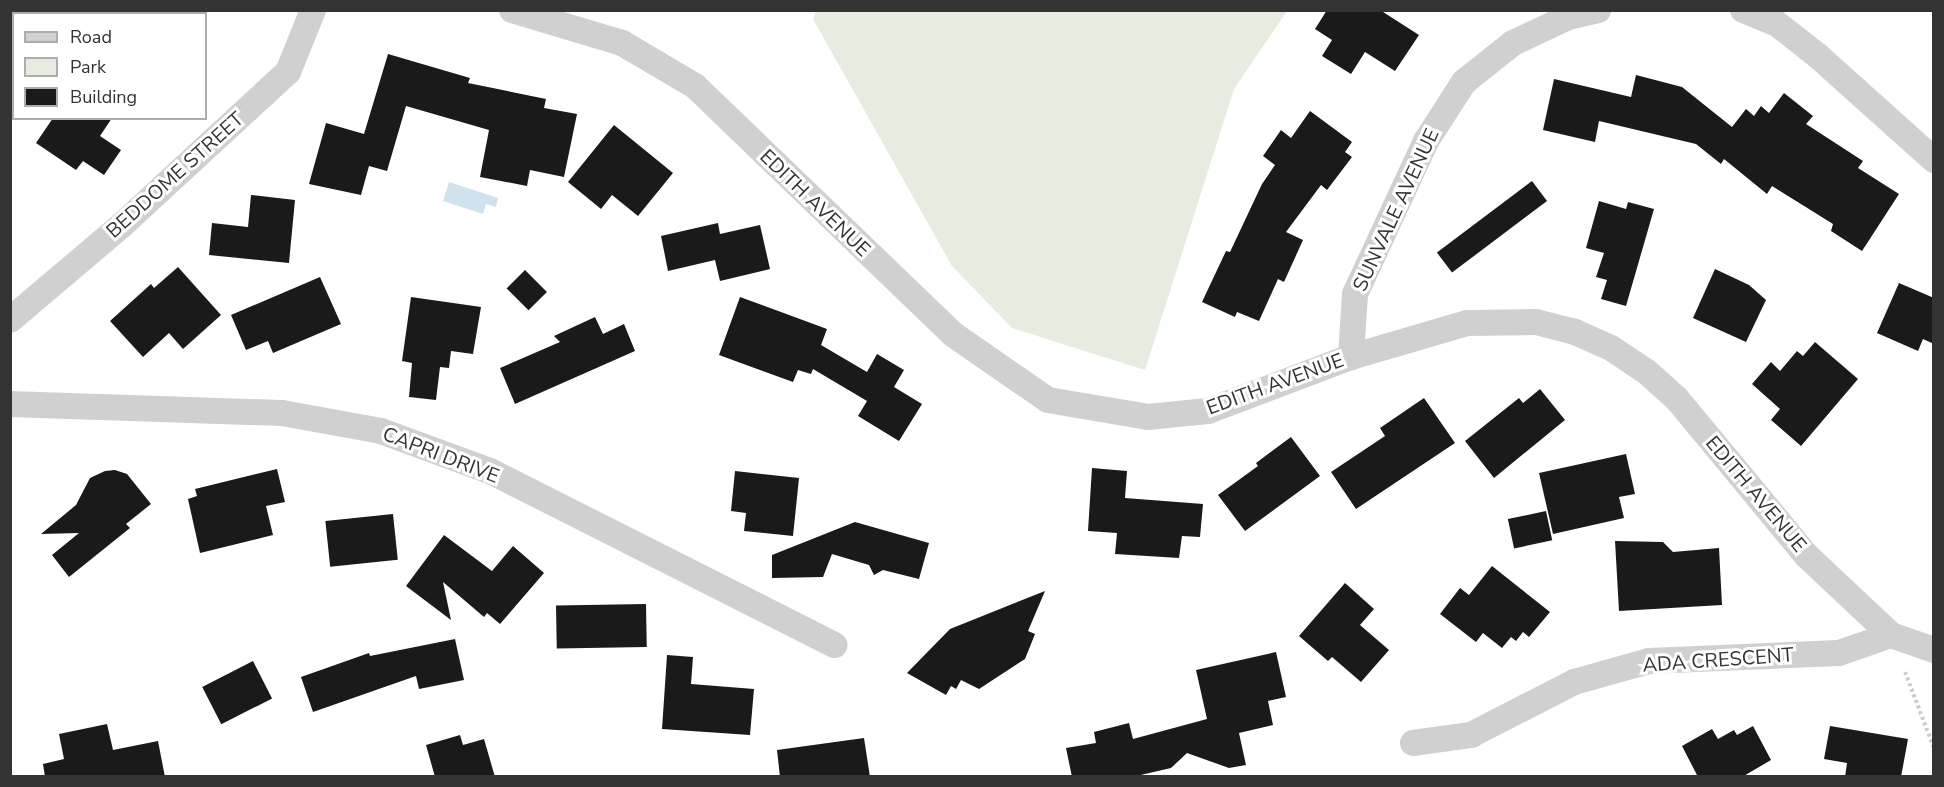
<!DOCTYPE html>
<html>
<head>
<meta charset="utf-8">
<style>
	body { margin:0 }
	#map { position:relative; width:1944px; height:787px; overflow:hidden; background:#fff; font-family:"Nunito Sans",sans-serif }
	div>[style] { position:absolute }
	.green>* { inset:0; background:#e6ecdf }
	.water>* { inset:0; background:#cfe2ee }
	.building>* { inset:0; background:#1a1a1a; transform-origin:0 0 }
	.path>* { height:4px; margin-top:-2px; transform-origin:0; background:repeating-linear-gradient(90deg,#cdcdcd 0 3px,transparent 0 6px) }
	.minor>* { height:26px; margin:-13px; padding:0 13px; transform-origin:13px; border-radius:13px; background:#d0d0d0 }
	span { translate:-50% -50%; white-space:nowrap; text-align:center; line-height:1.15; -webkit-text-stroke:6px #fff; paint-order:stroke }
	.street-label { font-size:20px; color:#333 }
	.frame { position:absolute; inset:0; border:12px solid #333; pointer-events:none }
	.legend { position:absolute; left:12px; top:12px; width:195px; height:108px; box-sizing:border-box; background:#fff; border:2px solid #adadad; margin:0; padding:8px 10px; list-style:none; font-size:18px; color:#333 }
	.legend li { display:flex; align-items:center; gap:12px; height:30px }
	.legend b { width:30px; border:2px solid #adadad }
</style>
</head>
<body>
<div id="map">
	<div class="green">
		<div style="clip-path:polygon(816px 10px,1287px 11px,1234px 89px,1145px 370px,1012px 328px,952px 266px,813px 19px)"></div>
	</div>
	<div class="water">
		<div style="clip-path:polygon(449px 182px,498px 198px,496px 207px,486px 204px,483px 214px,443px 201px)"></div>
	</div>
	<div class="building">
		<div style="clip-path:polygon(1327px 10px,1380px 10px,1419px 35px,1395px 71px,1365px 52px,1351px 74px,1322px 56px,1332px 40px,1315px 29px)"></div>
		<div style="clip-path:polygon(388px 54px,470px 78px,468px 83px,546px 99px,544px 108px,577px 114px,564px 177px,530px 170px,527px 186px,480px 177px,489px 130px,406px 106px,387px 171px,369px 166px,361px 195px,309px 184px,326px 123px,364px 134px)"></div>
		<div style="clip-path:polygon(1636px 75px,1682px 87px,1732px 127px,1746px 109px,1754px 116px,1761px 106px,1769px 113px,1784px 93px,1813px 116px,1806px 124px,1863px 161px,1858px 168px,1899px 194px,1862px 251px,1831px 231px,1833px 224px,1772px 186px,1767px 194px,1724px 159px,1721px 164px,1696px 144px,1599px 121px,1595px 142px,1543px 130px,1554px 79px,1631px 97px)"></div>
		<div style="clip-path:polygon(1310px 111px,1352px 142px,1345px 152px,1352px 157px,1327px 190px,1321px 185px,1286px 232px,1303px 240px,1284px 282px,1278px 279px,1259px 321px,1237px 312px,1235px 317px,1202px 302px,1226px 251px,1230px 252px,1262px 184px,1275px 165px,1263px 156px,1281px 130px,1291px 138px)"></div>
		<div style="clip-path:polygon(53px 118px,112px 118px,100px 136px,121px 150px,104px 175px,83px 161px,76px 170px,36px 143px)"></div>
		<div style="clip-path:polygon(614px 125px,673px 173px,638px 216px,612px 195px,601px 209px,568px 182px)"></div>
		<div style="left:1532px;top:181px;width:25px;height:119px;rotate:53deg"></div>
		<div style="clip-path:polygon(251px 195px,295px 200px,289px 263px,209px 255px,212px 223px,248px 227px)"></div>
		<div style="clip-path:polygon(1599px 201px,1626px 209px,1628px 202px,1654px 209px,1626px 306px,1601px 299px,1607px 280px,1596px 277px,1604px 253px,1586px 248px)"></div>
		<div style="clip-path:polygon(718px 223px,720px 234px,760px 225px,770px 269px,720px 281px,715px 260px,668px 271px,661px 236px)"></div>
		<div style="clip-path:polygon(178px 267px,221px 315px,183px 349px,169px 333px,143px 357px,110px 321px,151px 284px,154px 288px)"></div>
		<div style="clip-path:polygon(1715px 269px,1749px 285px,1766px 300px,1746px 342px,1693px 318px)"></div>
		<div style="left:525px;top:270px;width:31px;height:26px;rotate:45deg"></div>
		<div style="clip-path:polygon(320px 277px,341px 324px,273px 353px,268px 341px,246px 350px,231px 315px)"></div>
		<div style="clip-path:polygon(1899px 283px,1934px 298px,1934px 344px,1923px 339px,1918px 351px,1877px 333px)"></div>
		<div style="clip-path:polygon(411px 297px,481px 307px,473px 354px,451px 351px,449px 368px,440px 367px,436px 400px,409px 397px,412px 363px,402px 361px)"></div>
		<div style="clip-path:polygon(740px 297px,827px 329px,821px 345px,867px 372px,877px 354px,904px 370px,894px 387px,922px 404px,899px 441px,858px 416px,867px 401px,813px 369px,811px 374px,798px 370px,793px 382px,719px 355px)"></div>
		<div style="clip-path:polygon(595px 317px,603px 334px,624px 324px,635px 351px,515px 404px,500px 368px,560px 342px,554px 336px)"></div>
		<div style="clip-path:polygon(1815px 342px,1858px 379px,1801px 446px,1771px 420px,1780px 409px,1752px 384px,1771px 362px,1780px 371px,1797px 351px,1803px 356px)"></div>
		<div style="clip-path:polygon(1540px 389px,1565px 420px,1494px 478px,1465px 441px,1519px 398px,1523px 403px)"></div>
		<div style="clip-path:polygon(1424px 398px,1455px 443px,1356px 509px,1331px 472px,1385px 436px,1380px 428px)"></div>
		<div style="clip-path:polygon(1291px 437px,1320px 476px,1245px 531px,1218px 495px,1258px 466px,1256px 463px)"></div>
		<div style="clip-path:polygon(1626px 454px,1635px 494px,1619px 497px,1624px 518px,1553px 534px,1539px 473px)"></div>
		<div style="clip-path:polygon(1092px 468px,1127px 471px,1125px 498px,1203px 504px,1200px 537px,1182px 536px,1179px 558px,1115px 554px,1117px 533px,1088px 531px)"></div>
		<div style="clip-path:polygon(277px 469px,285px 502px,266px 506px,273px 535px,200px 553px,188px 499px,197px 496px,195px 489px)"></div>
		<div style="clip-path:polygon(115px 470px,127px 474px,151px 504px,126px 524px,130px 528px,69px 577px,52px 555px,79px 533px,41px 534px,76px 505px,90px 478px,105px 471px)"></div>
		<div style="clip-path:polygon(735px 471px,799px 478px,793px 536px,744px 531px,746px 513px,731px 511px)"></div>
		<div style="left:1546px;top:511px;width:30px;height:39px;rotate:78deg"></div>
		<div style="left:393px;top:514px;width:46px;height:68px;rotate:84deg"></div>
		<div style="clip-path:polygon(855px 522px,929px 543px,919px 579px,883px 570px,874px 575px,869px 565px,832px 554px,823px 577px,772px 578px,772px 555px)"></div>
		<div style="clip-path:polygon(444px 535px,492px 571px,513px 546px,544px 573px,500px 624px,487px 613px,484px 617px,443px 582px,451px 620px,406px 586px)"></div>
		<div style="clip-path:polygon(1615px 541px,1663px 542px,1673px 552px,1719px 548px,1722px 605px,1619px 611px)"></div>
		<div style="clip-path:polygon(1492px 566px,1550px 612px,1529px 637px,1523px 632px,1516px 641px,1511px 637px,1502px 648px,1483px 633px,1476px 642px,1440px 614px,1460px 588px,1469px 595px)"></div>
		<div style="clip-path:polygon(1345px 583px,1374px 609px,1360px 625px,1389px 650px,1361px 682px,1332px 657px,1328px 661px,1299px 636px)"></div>
		<div style="clip-path:polygon(1045px 591px,1028px 631px,1035px 634px,1025px 659px,979px 689px,961px 680px,956px 689px,951px 686px,946px 695px,907px 673px,950px 629px)"></div>
		<div style="left:646px;top:604px;width:43px;height:90px;rotate:89deg"></div>
		<div style="clip-path:polygon(455px 639px,464px 680px,419px 689px,416px 676px,313px 712px,301px 677px,369px 653px,370px 656px)"></div>
		<div style="clip-path:polygon(1276px 652px,1286px 697px,1268px 701px,1273px 725px,1239px 733px,1246px 765px,1229px 768px,1187px 753px,1171px 768px,1132px 777px,1072px 777px,1066px 748px,1096px 743px,1094px 732px,1129px 723px,1133px 739px,1207px 719px,1196px 670px)"></div>
		<div style="clip-path:polygon(667px 655px,693px 657px,691px 684px,754px 689px,750px 735px,662px 729px)"></div>
		<div style="left:253px;top:661px;width:42px;height:57px;rotate:63deg"></div>
		<div style="clip-path:polygon(107px 724px,113px 750px,158px 741px,165px 777px,45px 777px,43px 764px,64px 759px,59px 734px)"></div>
		<div style="clip-path:polygon(1753px 726px,1771px 760px,1742px 777px,1698px 777px,1682px 746px,1712px 729px,1718px 739px,1734px 730px,1737px 735px)"></div>
		<div style="clip-path:polygon(1830px 726px,1908px 739px,1901px 777px,1845px 777px,1847px 763px,1824px 759px)"></div>
		<div style="clip-path:polygon(460px 735px,463px 745px,484px 739px,495px 777px,435px 777px,426px 745px)"></div>
		<div style="clip-path:polygon(864px 738px,870px 777px,780px 777px,777px 750px)"></div>
	</div>
	<div class="path">
		<div style="left:1905px;top:672px;width:81px;rotate:69.1deg"></div>
	</div>
	<div class="minor">
		<div style="left:512px;top:10px;width:115px;rotate:16.7deg"></div>
		<div style="left:622px;top:43px;width:85px;rotate:30.5deg"></div>
		<div style="left:695px;top:86px;width:359px;rotate:43.9deg"></div>
		<div style="left:954px;top:335px;width:114px;rotate:34.7deg"></div>
		<div style="left:1048px;top:400px;width:101px;rotate:9.6deg"></div>
		<div style="left:1148px;top:417px;width:60px;rotate:-5.7deg"></div>
		<div style="left:1208px;top:411px;width:153px;rotate:-20.7deg"></div>
		<div style="left:1351px;top:357px;width:121px;rotate:-16.3deg"></div>
		<div style="left:1467px;top:323px;width:69px;rotate:-0.8deg"></div>
		<div style="left:1536px;top:322px;width:40px;rotate:14.4deg"></div>
		<div style="left:1575px;top:332px;width:39px;rotate:24deg"></div>
		<div style="left:1611px;top:348px;width:43px;rotate:33.7deg"></div>
		<div style="left:1647px;top:372px;width:40px;rotate:42deg"></div>
		<div style="left:1677px;top:399px;width:204px;rotate:50.4deg"></div>
		<div style="left:1807px;top:556px;width:115px;rotate:43.2deg"></div>
		<div style="left:1891px;top:635px;width:46px;rotate:19.2deg"></div>
		<div style="left:1743px;top:10px;width:35px;rotate:22deg"></div>
		<div style="left:1776px;top:23px;width:53px;rotate:38.2deg"></div>
		<div style="left:1818px;top:56px;width:156px;rotate:41.9deg"></div>
		<div style="left:10px;top:320px;width:147px;rotate:-40.3deg"></div>
		<div style="left:122px;top:225px;width:226px;rotate:-42.7deg"></div>
		<div style="left:288px;top:72px;width:67px;rotate:-68deg"></div>
		<div style="left:1351px;top:357px;width:63px;rotate:-86.4deg"></div>
		<div style="left:1355px;top:294px;width:169px;rotate:-65.1deg"></div>
		<div style="left:1426px;top:141px;width:70px;rotate:-57.2deg"></div>
		<div style="left:1464px;top:82px;width:63px;rotate:-38.5deg"></div>
		<div style="left:1513px;top:43px;width:61px;rotate:-25.3deg"></div>
		<div style="left:1568px;top:17px;width:31px;rotate:-13deg"></div>
		<div style="left:10px;top:404px;width:272px;rotate:1.9deg"></div>
		<div style="left:282px;top:413px;width:101px;rotate:10.3deg"></div>
		<div style="left:381px;top:431px;width:116px;rotate:20.2deg"></div>
		<div style="left:490px;top:471px;width:386px;rotate:26.8deg"></div>
		<div style="left:1413px;top:743px;width:59px;rotate:-7.9deg"></div>
		<div style="left:1471px;top:735px;width:116px;rotate:-27.2deg"></div>
		<div style="left:1574px;top:682px;width:78px;rotate:-15.6deg"></div>
		<div style="left:1649px;top:661px;width:190px;rotate:-2.4deg"></div>
		<div style="left:1839px;top:653px;width:55px;rotate:-19.1deg"></div>
	</div>
	<div class="street-label">
		<span style="left:175px;top:175px;rotate:-42deg">BEDDOME STREET</span>
		<span style="left:815px;top:203px;rotate:44deg">EDITH AVENUE</span>
		<span style="left:1396px;top:210px;rotate:-65deg">SUNVALE AVENUE</span>
		<span style="left:1275px;top:384px;rotate:-20deg">EDITH AVENUE</span>
		<span style="left:441px;top:455px;rotate:21deg">CAPRI DRIVE</span>
		<span style="left:1756px;top:494px;rotate:50deg">EDITH AVENUE</span>
		<span style="left:1718px;top:660px;rotate:-4deg">ADA CRESCENT</span>
	</div>
	<div class="frame"></div>
	<ul class="legend">
	<li><b style="height:8px;background:#d0d0d0"></b>Road</li>
	<li><b style="height:16px;background:#e6ecdf"></b>Park</li>
	<li><b style="height:16px;background:#1a1a1a"></b>Building</li>
	</ul>
</div>
</body>
</html>
